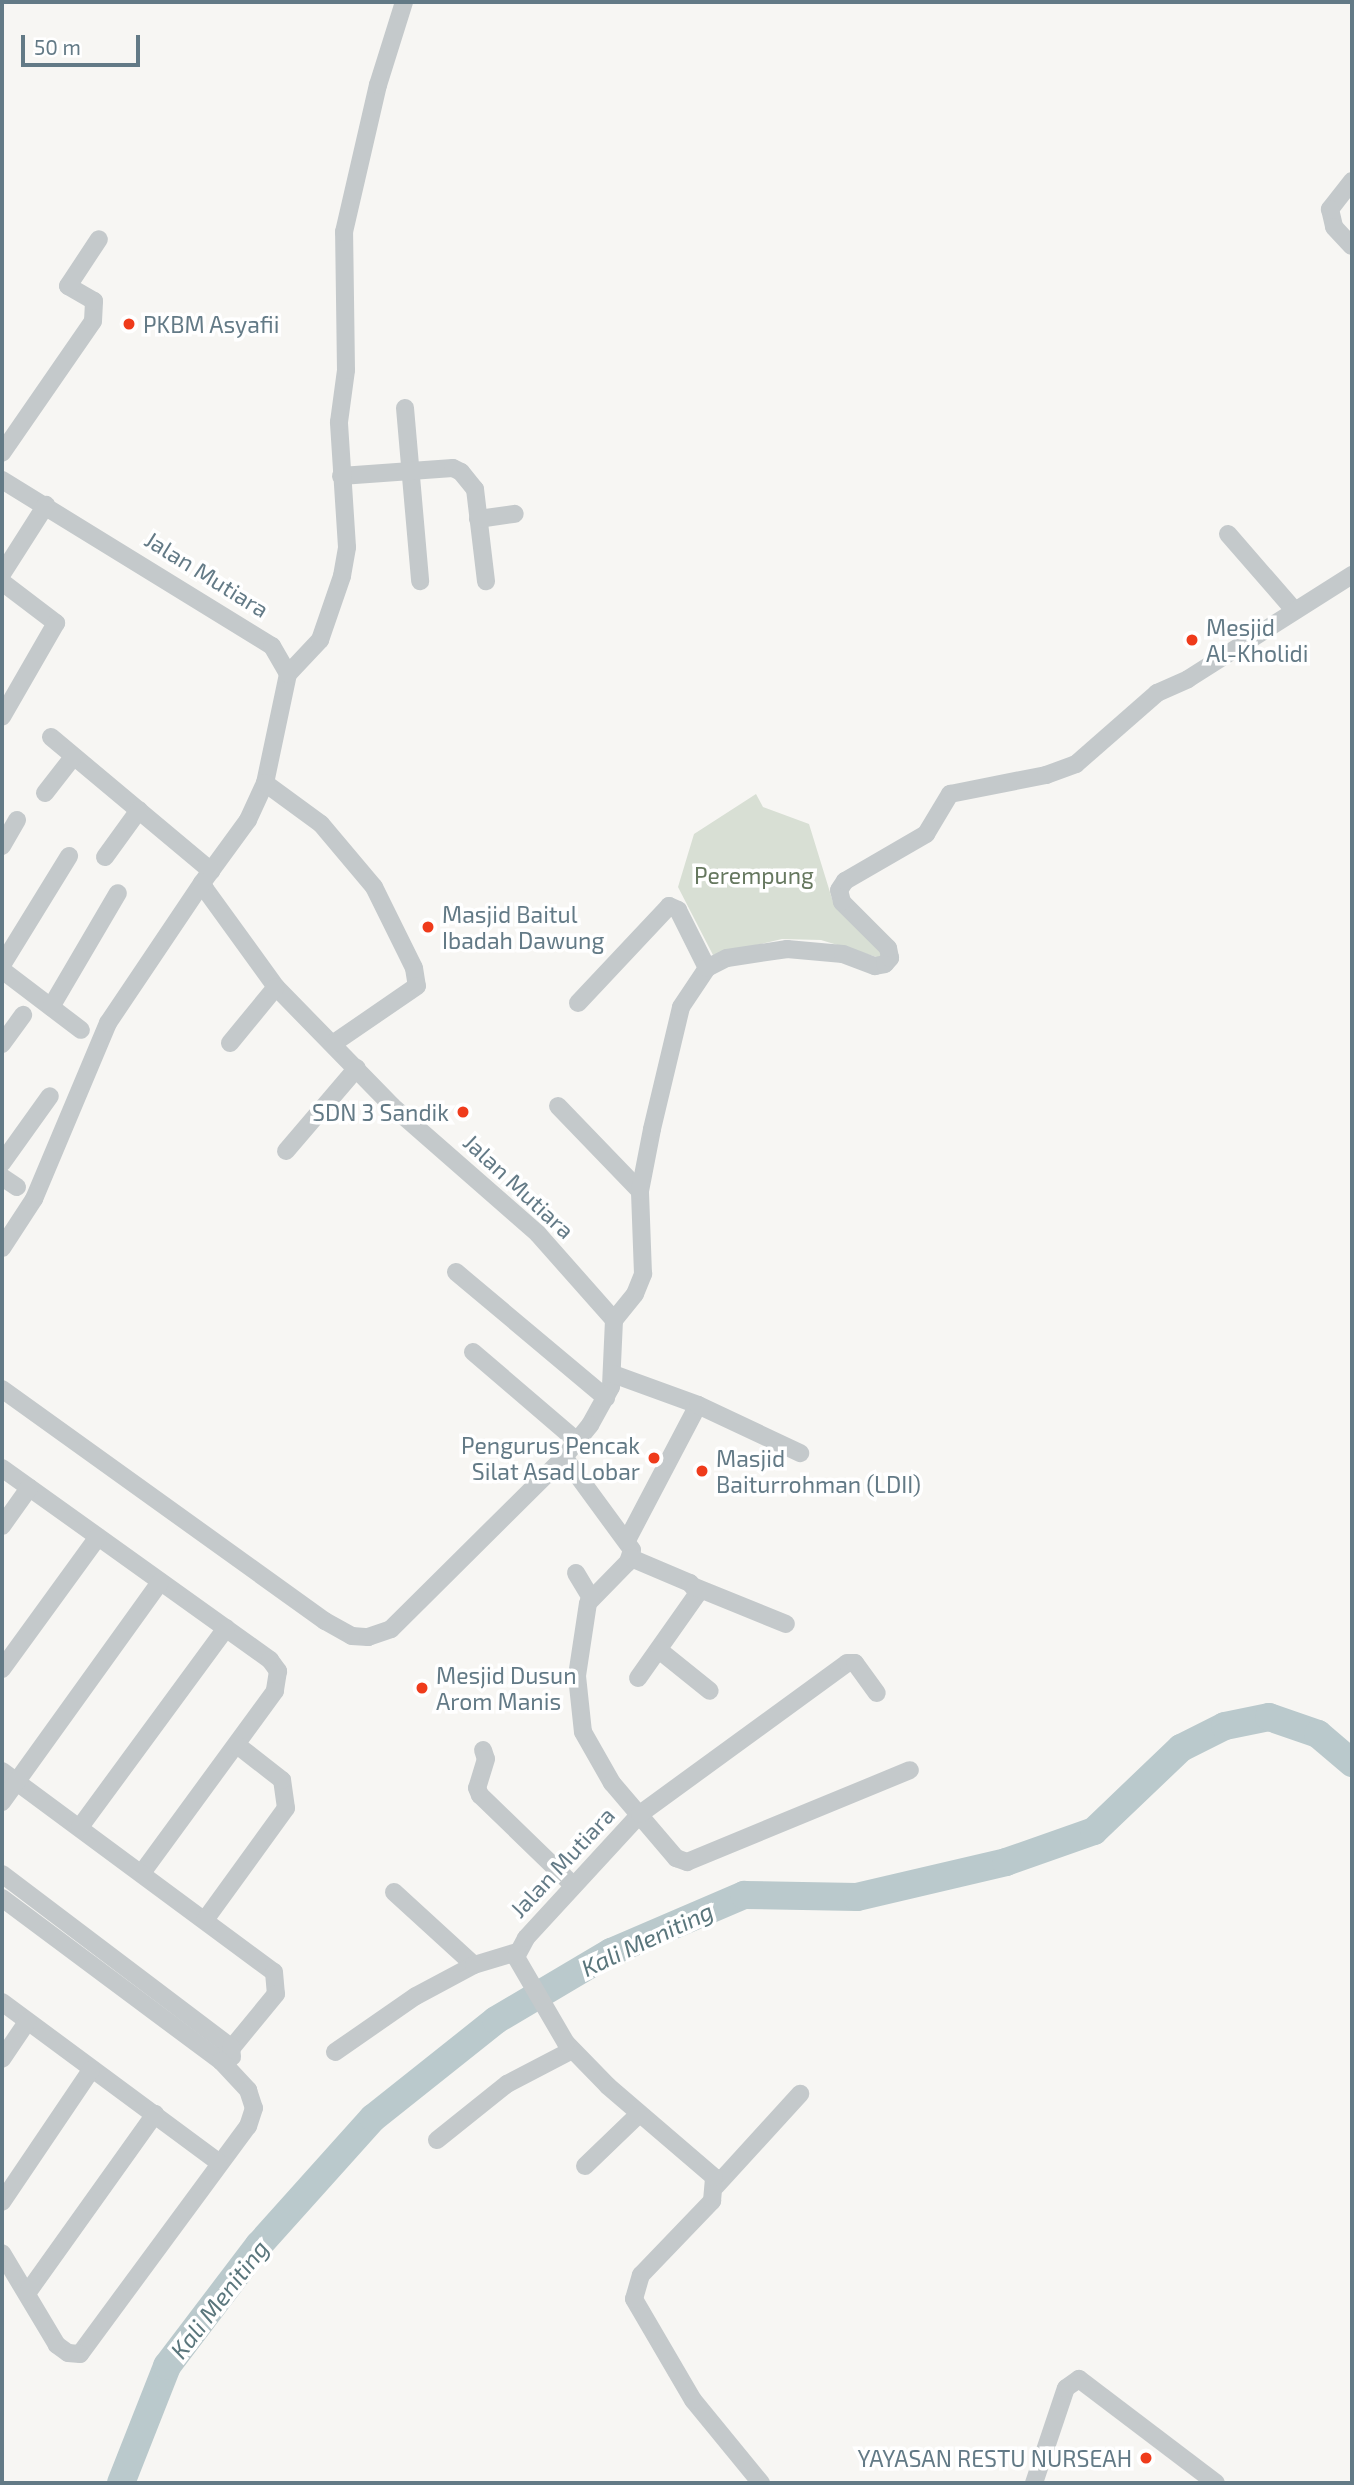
<!DOCTYPE html>
<html>
<head>
<meta charset="utf-8">
<style>
	body { margin:0 }
	#map { position:relative; width:1354px; height:2485px; overflow:hidden; background:#f7f6f3; font-family:"Exo 2",sans-serif }
	div>[style] { position:absolute }
	.green>* { inset:0; background:#d8dfd4 }
	.river>* { height:28px; margin:-14px; padding:0 14px; transform-origin:14px; border-radius:14px; background:#bac9cc }
	.street>* { height:18px; margin:-9px; padding:0 9px; transform-origin:9px; border-radius:9px; background:#c4c9cb }
	.dots>* { width:19px; height:19px; translate:-50% -50%; box-sizing:border-box; border:4px solid #fff; border-radius:50% }
	span { translate:-50% -50%; white-space:nowrap; text-align:center; line-height:1.15; -webkit-text-stroke:7px #fff; paint-order:stroke }
	.poi-label { font-size:23px; color:#637a86 }
	.left { translate:0 -50%; text-align:left }
	.right { translate:-100% -50%; text-align:right }
	.street-label { font-size:23px; color:#637a86 }
	.park-label { font-size:23px; color:#66785f }
	.water-label { font-size:24px; color:#5a767c; font-style:italic }
	.frame { position:absolute; inset:0; border:4px solid #637a86; pointer-events:none }
	.scale { position:absolute; left:21px; top:35px; width:119px; height:32px; box-sizing:border-box; border:4px solid #637a86; border-top:0; padding-left:9px; font-size:21px; line-height:24px; white-space:nowrap; color:#637a86; -webkit-text-stroke:5px #fff; paint-order:stroke }
</style>
</head>
<body>
<div id="map">
	<div class="green">
		<div style="clip-path:polygon(756px 794px,763px 807px,809px 824px,833px 902px,883px 954px,880px 958px,821px 940px,782px 939px,713px 955px,678px 887px,694px 834px)"></div>
	</div>
	<div class="river">
		<div style="left:121px;top:2483px;width:126px;rotate:-68.5deg"></div>
		<div style="left:167px;top:2366px;width:152px;rotate:-52.8deg"></div>
		<div style="left:259px;top:2245px;width:171px;rotate:-48.1deg"></div>
		<div style="left:373px;top:2118px;width:157px;rotate:-38.5deg"></div>
		<div style="left:496px;top:2020px;width:134px;rotate:-30.6deg"></div>
		<div style="left:611px;top:1952px;width:145px;rotate:-23.2deg"></div>
		<div style="left:744px;top:1895px;width:113px;rotate:1deg"></div>
		<div style="left:857px;top:1897px;width:153px;rotate:-13.2deg"></div>
		<div style="left:1006px;top:1862px;width:93px;rotate:-19.4deg"></div>
		<div style="left:1094px;top:1831px;width:120px;rotate:-43.7deg"></div>
		<div style="left:1181px;top:1748px;width:49px;rotate:-26.6deg"></div>
		<div style="left:1225px;top:1726px;width:45px;rotate:-11.6deg"></div>
		<div style="left:1269px;top:1717px;width:52px;rotate:19.1deg"></div>
		<div style="left:1318px;top:1734px;width:45px;rotate:40.5deg"></div>
	</div>
	<div class="street">
		<div style="left:1352px;top:181px;width:36px;rotate:128deg"></div>
		<div style="left:1330px;top:209px;width:18px;rotate:77deg"></div>
		<div style="left:1334px;top:227px;width:26px;rotate:47deg"></div>
		<div style="left:405px;top:408px;width:174px;rotate:85deg"></div>
		<div style="left:2px;top:453px;width:160px;rotate:-55.4deg"></div>
		<div style="left:93px;top:321px;width:20px;rotate:-87deg"></div>
		<div style="left:94px;top:301px;width:30px;rotate:-150deg"></div>
		<div style="left:68px;top:286px;width:56px;rotate:-56.6deg"></div>
		<div style="left:341px;top:476px;width:112px;rotate:-4.1deg"></div>
		<div style="left:453px;top:468px;width:9px;rotate:27deg"></div>
		<div style="left:461px;top:472px;width:22px;rotate:51deg"></div>
		<div style="left:475px;top:489px;width:93px;rotate:83.2deg"></div>
		<div style="left:2px;top:480px;width:317px;rotate:31.6deg"></div>
		<div style="left:272px;top:646px;width:32px;rotate:60deg"></div>
		<div style="left:288px;top:674px;width:111px;rotate:101.9deg"></div>
		<div style="left:265px;top:783px;width:41px;rotate:114.7deg"></div>
		<div style="left:248px;top:820px;width:78px;rotate:126.1deg"></div>
		<div style="left:202px;top:883px;width:7px;rotate:63deg"></div>
		<div style="left:205px;top:889px;width:121px;rotate:54.1deg"></div>
		<div style="left:276px;top:987px;width:166px;rotate:45.7deg"></div>
		<div style="left:392px;top:1106px;width:194px;rotate:41.2deg"></div>
		<div style="left:538px;top:1234px;width:115px;rotate:48.5deg"></div>
		<div style="left:614px;top:1320px;width:67px;rotate:92.6deg"></div>
		<div style="left:611px;top:1387px;width:43px;rotate:118.9deg"></div>
		<div style="left:590px;top:1425px;width:41px;rotate:129.1deg"></div>
		<div style="left:564px;top:1457px;width:115px;rotate:53.8deg"></div>
		<div style="left:632px;top:1550px;width:13px;rotate:108deg"></div>
		<div style="left:628px;top:1562px;width:57px;rotate:134.3deg"></div>
		<div style="left:588px;top:1603px;width:74px;rotate:98.6deg"></div>
		<div style="left:577px;top:1676px;width:56px;rotate:83.9deg"></div>
		<div style="left:583px;top:1732px;width:59px;rotate:60.4deg"></div>
		<div style="left:612px;top:1783px;width:99px;rotate:49.5deg"></div>
		<div style="left:676px;top:1858px;width:12px;rotate:20deg"></div>
		<div style="left:687px;top:1862px;width:241px;rotate:-22.4deg"></div>
		<div style="left:478px;top:519px;width:37px;rotate:-8deg"></div>
		<div style="left:1228px;top:534px;width:101px;rotate:49deg"></div>
		<div style="left:2px;top:574px;width:82px;rotate:-57.5deg"></div>
		<div style="left:2px;top:582px;width:68px;rotate:37.2deg"></div>
		<div style="left:56px;top:623px;width:108px;rotate:119.9deg"></div>
		<div style="left:288px;top:674px;width:47px;rotate:-46.7deg"></div>
		<div style="left:320px;top:640px;width:68px;rotate:-71deg"></div>
		<div style="left:342px;top:576px;width:29px;rotate:-80deg"></div>
		<div style="left:347px;top:547px;width:125px;rotate:-93.7deg"></div>
		<div style="left:339px;top:422px;width:52px;rotate:-82.3deg"></div>
		<div style="left:346px;top:370px;width:138px;rotate:-90.8deg"></div>
		<div style="left:344px;top:232px;width:151px;rotate:-77deg"></div>
		<div style="left:378px;top:85px;width:87px;rotate:-72.6deg"></div>
		<div style="left:51px;top:737px;width:209px;rotate:39.9deg"></div>
		<div style="left:265px;top:783px;width:69px;rotate:36.2deg"></div>
		<div style="left:321px;top:824px;width:82px;rotate:49.9deg"></div>
		<div style="left:374px;top:887px;width:90px;rotate:63.7deg"></div>
		<div style="left:414px;top:968px;width:18px;rotate:81deg"></div>
		<div style="left:417px;top:986px;width:101px;rotate:145.5deg"></div>
		<div style="left:45px;top:793px;width:46px;rotate:-52.1deg"></div>
		<div style="left:2px;top:846px;width:30px;rotate:-60deg"></div>
		<div style="left:105px;top:857px;width:58px;rotate:-54.1deg"></div>
		<div style="left:2px;top:965px;width:128px;rotate:-58.4deg"></div>
		<div style="left:2px;top:970px;width:99px;rotate:37.2deg"></div>
		<div style="left:578px;top:1003px;width:133px;rotate:-46.8deg"></div>
		<div style="left:669px;top:906px;width:10px;rotate:24deg"></div>
		<div style="left:678px;top:910px;width:65px;rotate:63.4deg"></div>
		<div style="left:51px;top:1007px;width:132px;rotate:-59.6deg"></div>
		<div style="left:230px;top:1043px;width:72px;rotate:-50.6deg"></div>
		<div style="left:2px;top:1044px;width:36px;rotate:-54deg"></div>
		<div style="left:558px;top:1106px;width:118px;rotate:46deg"></div>
		<div style="left:286px;top:1151px;width:109px;rotate:-49.5deg"></div>
		<div style="left:2px;top:1163px;width:82px;rotate:-54.4deg"></div>
		<div style="left:2px;top:1177px;width:18px;rotate:34deg"></div>
		<div style="left:2px;top:1248px;width:59px;rotate:-56.9deg"></div>
		<div style="left:34px;top:1199px;width:191px;rotate:-67.2deg"></div>
		<div style="left:108px;top:1023px;width:169px;rotate:-56.1deg"></div>
		<div style="left:456px;top:1272px;width:196px;rotate:40deg"></div>
		<div style="left:614px;top:1320px;width:33px;rotate:-51deg"></div>
		<div style="left:635px;top:1294px;width:22px;rotate:-68deg"></div>
		<div style="left:643px;top:1274px;width:83px;rotate:-92.1deg"></div>
		<div style="left:640px;top:1191px;width:63px;rotate:-79deg"></div>
		<div style="left:652px;top:1129px;width:125px;rotate:-76.6deg"></div>
		<div style="left:681px;top:1007px;width:47px;rotate:-56.3deg"></div>
		<div style="left:707px;top:968px;width:22px;rotate:-27deg"></div>
		<div style="left:727px;top:958px;width:61px;rotate:-8.5deg"></div>
		<div style="left:787px;top:949px;width:56px;rotate:5.1deg"></div>
		<div style="left:843px;top:954px;width:34px;rotate:21deg"></div>
		<div style="left:875px;top:966px;width:10px;rotate:-11deg"></div>
		<div style="left:885px;top:964px;width:8px;rotate:-50deg"></div>
		<div style="left:890px;top:958px;width:10px;rotate:-101deg"></div>
		<div style="left:888px;top:948px;width:65px;rotate:-135deg"></div>
		<div style="left:842px;top:902px;width:12px;rotate:-104deg"></div>
		<div style="left:839px;top:890px;width:11px;rotate:-56deg"></div>
		<div style="left:845px;top:881px;width:94px;rotate:-30.1deg"></div>
		<div style="left:926px;top:834px;width:47px;rotate:-59deg"></div>
		<div style="left:950px;top:794px;width:98px;rotate:-11.2deg"></div>
		<div style="left:1046px;top:775px;width:32px;rotate:-20deg"></div>
		<div style="left:1076px;top:764px;width:108px;rotate:-41.2deg"></div>
		<div style="left:1157px;top:693px;width:34px;rotate:-24deg"></div>
		<div style="left:1188px;top:679px;width:194px;rotate:-32.4deg"></div>
		<div style="left:473px;top:1352px;width:137px;rotate:40.6deg"></div>
		<div style="left:613px;top:1374px;width:90px;rotate:20deg"></div>
		<div style="left:698px;top:1405px;width:153px;rotate:117.7deg"></div>
		<div style="left:2px;top:1389px;width:398px;rotate:35.7deg"></div>
		<div style="left:325px;top:1621px;width:31px;rotate:29deg"></div>
		<div style="left:352px;top:1636px;width:16px;rotate:4deg"></div>
		<div style="left:368px;top:1637px;width:24px;rotate:-19deg"></div>
		<div style="left:391px;top:1629px;width:244px;rotate:-44.8deg"></div>
		<div style="left:698px;top:1405px;width:113px;rotate:25.2deg"></div>
		<div style="left:2px;top:1468px;width:330px;rotate:35.6deg"></div>
		<div style="left:270px;top:1660px;width:14px;rotate:54deg"></div>
		<div style="left:278px;top:1671px;width:20px;rotate:99deg"></div>
		<div style="left:275px;top:1691px;width:225px;rotate:126.2deg"></div>
		<div style="left:2px;top:1526px;width:47px;rotate:-54.6deg"></div>
		<div style="left:631px;top:1558px;width:64px;rotate:23deg"></div>
		<div style="left:690px;top:1583px;width:13px;rotate:51deg"></div>
		<div style="left:698px;top:1593px;width:104px;rotate:125.2deg"></div>
		<div style="left:576px;top:1573px;width:29px;rotate:59deg"></div>
		<div style="left:695px;top:1587px;width:98px;rotate:22.1deg"></div>
		<div style="left:659px;top:1650px;width:65px;rotate:38.8deg"></div>
		<div style="left:2px;top:1669px;width:163px;rotate:-54deg"></div>
		<div style="left:483px;top:1750px;width:9px;rotate:72deg"></div>
		<div style="left:486px;top:1759px;width:30px;rotate:107deg"></div>
		<div style="left:477px;top:1788px;width:8px;rotate:67deg"></div>
		<div style="left:480px;top:1795px;width:129px;rotate:44.1deg"></div>
		<div style="left:2px;top:1771px;width:338px;rotate:36.5deg"></div>
		<div style="left:274px;top:1972px;width:22px;rotate:85deg"></div>
		<div style="left:276px;top:1994px;width:87px;rotate:129.4deg"></div>
		<div style="left:2px;top:1802px;width:271px;rotate:-54.3deg"></div>
		<div style="left:80px;top:1827px;width:247px;rotate:-53.7deg"></div>
		<div style="left:2px;top:1874px;width:287px;rotate:37.1deg"></div>
		<div style="left:231px;top:2047px;width:10px;rotate:84deg"></div>
		<div style="left:394px;top:1892px;width:108px;rotate:42.4deg"></div>
		<div style="left:2px;top:1898px;width:273px;rotate:36.7deg"></div>
		<div style="left:221px;top:2061px;width:40px;rotate:47deg"></div>
		<div style="left:248px;top:2090px;width:19px;rotate:72deg"></div>
		<div style="left:254px;top:2108px;width:19px;rotate:108deg"></div>
		<div style="left:248px;top:2126px;width:283px;rotate:126.4deg"></div>
		<div style="left:80px;top:2354px;width:12px;rotate:-175deg"></div>
		<div style="left:68px;top:2353px;width:14px;rotate:-144deg"></div>
		<div style="left:57px;top:2345px;width:107px;rotate:-120.9deg"></div>
		<div style="left:205px;top:1920px;width:138px;rotate:-54.1deg"></div>
		<div style="left:286px;top:1808px;width:28px;rotate:-98deg"></div>
		<div style="left:282px;top:1780px;width:57px;rotate:-142.1deg"></div>
		<div style="left:2px;top:2002px;width:269px;rotate:36.5deg"></div>
		<div style="left:335px;top:2052px;width:98px;rotate:-34.7deg"></div>
		<div style="left:416px;top:1996px;width:66px;rotate:-28.1deg"></div>
		<div style="left:474px;top:1965px;width:45px;rotate:-16.8deg"></div>
		<div style="left:2px;top:2059px;width:45px;rotate:-56deg"></div>
		<div style="left:437px;top:2140px;width:90px;rotate:-38.7deg"></div>
		<div style="left:507px;top:2084px;width:73px;rotate:-27.6deg"></div>
		<div style="left:585px;top:2166px;width:75px;rotate:-43.9deg"></div>
		<div style="left:716px;top:2186px;width:125px;rotate:-47.6deg"></div>
		<div style="left:2px;top:2202px;width:159px;rotate:-56deg"></div>
		<div style="left:28px;top:2292px;width:219px;rotate:-54.5deg"></div>
		<div style="left:761px;top:2483px;width:107px;rotate:-129.3deg"></div>
		<div style="left:693px;top:2400px;width:117px;rotate:-120.3deg"></div>
		<div style="left:634px;top:2299px;width:25px;rotate:-74deg"></div>
		<div style="left:641px;top:2275px;width:103px;rotate:-46.2deg"></div>
		<div style="left:712px;top:2201px;width:24px;rotate:-85deg"></div>
		<div style="left:714px;top:2177px;width:140px;rotate:-139.4deg"></div>
		<div style="left:608px;top:2086px;width:60px;rotate:-134.3deg"></div>
		<div style="left:566px;top:2043px;width:99px;rotate:-120.2deg"></div>
		<div style="left:516px;top:1957px;width:21px;rotate:-62deg"></div>
		<div style="left:526px;top:1938px;width:168px;rotate:-47.4deg"></div>
		<div style="left:640px;top:1814px;width:256px;rotate:-36.1deg"></div>
		<div style="left:847px;top:1663px;width:8px"></div>
		<div style="left:855px;top:1663px;width:37px;rotate:54deg"></div>
		<div style="left:1034px;top:2483px;width:100px;rotate:-71.4deg"></div>
		<div style="left:1066px;top:2388px;width:16px;rotate:-35deg"></div>
		<div style="left:1079px;top:2379px;width:172px;rotate:37.2deg"></div>
	</div>
	<div class="dots">
		<div style="left:129px;top:324px;background:#ef3b1b"></div>
		<div style="left:1192px;top:640px;background:#ef3b1b"></div>
		<div style="left:428px;top:927px;background:#ef3b1b"></div>
		<div style="left:463px;top:1112px;background:#ef3b1b"></div>
		<div style="left:654px;top:1458px;background:#ef3b1b"></div>
		<div style="left:702px;top:1471px;background:#ef3b1b"></div>
		<div style="left:422px;top:1688px;background:#ef3b1b"></div>
		<div style="left:1146px;top:2458px;background:#ef3b1b"></div>
	</div>
	<div class="poi-label">
		<span class="left" style="left:143px;top:324px">PKBM Asyafii</span>
		<span class="left" style="left:1206px;top:640px">Mesjid<br>Al-Kholidi</span>
		<span class="left" style="left:442px;top:927px">Masjid Baitul<br>Ibadah Dawung</span>
		<span class="right" style="left:449px;top:1112px">SDN 3 Sandik</span>
		<span class="right" style="left:640px;top:1458px">Pengurus Pencak<br>Silat Asad Lobar</span>
		<span class="left" style="left:716px;top:1471px">Masjid<br>Baiturrohman (LDII)</span>
		<span class="left" style="left:436px;top:1688px">Mesjid Dusun<br>Arom Manis</span>
		<span class="right" style="left:1132px;top:2458px">YAYASAN RESTU NURSEAH</span>
	</div>
	<div class="street-label">
		<span style="left:207px;top:574px;rotate:32deg">Jalan Mutiara</span>
		<span style="left:519px;top:1186px;rotate:43deg">Jalan Mutiara</span>
		<span style="left:562px;top:1862px;rotate:-47deg">Jalan Mutiara</span>
	</div>
	<div class="park-label">
		<span style="left:754px;top:875px">Perempung</span>
	</div>
	<div class="water-label">
		<span style="left:647px;top:1939px;rotate:-25deg">Kali Meniting</span>
		<span style="left:219px;top:2299px;rotate:-52deg">Kali Meniting</span>
	</div>
	<div class="frame"></div>
	<div class="scale">50 m</div>
</div>
</body>
</html>
